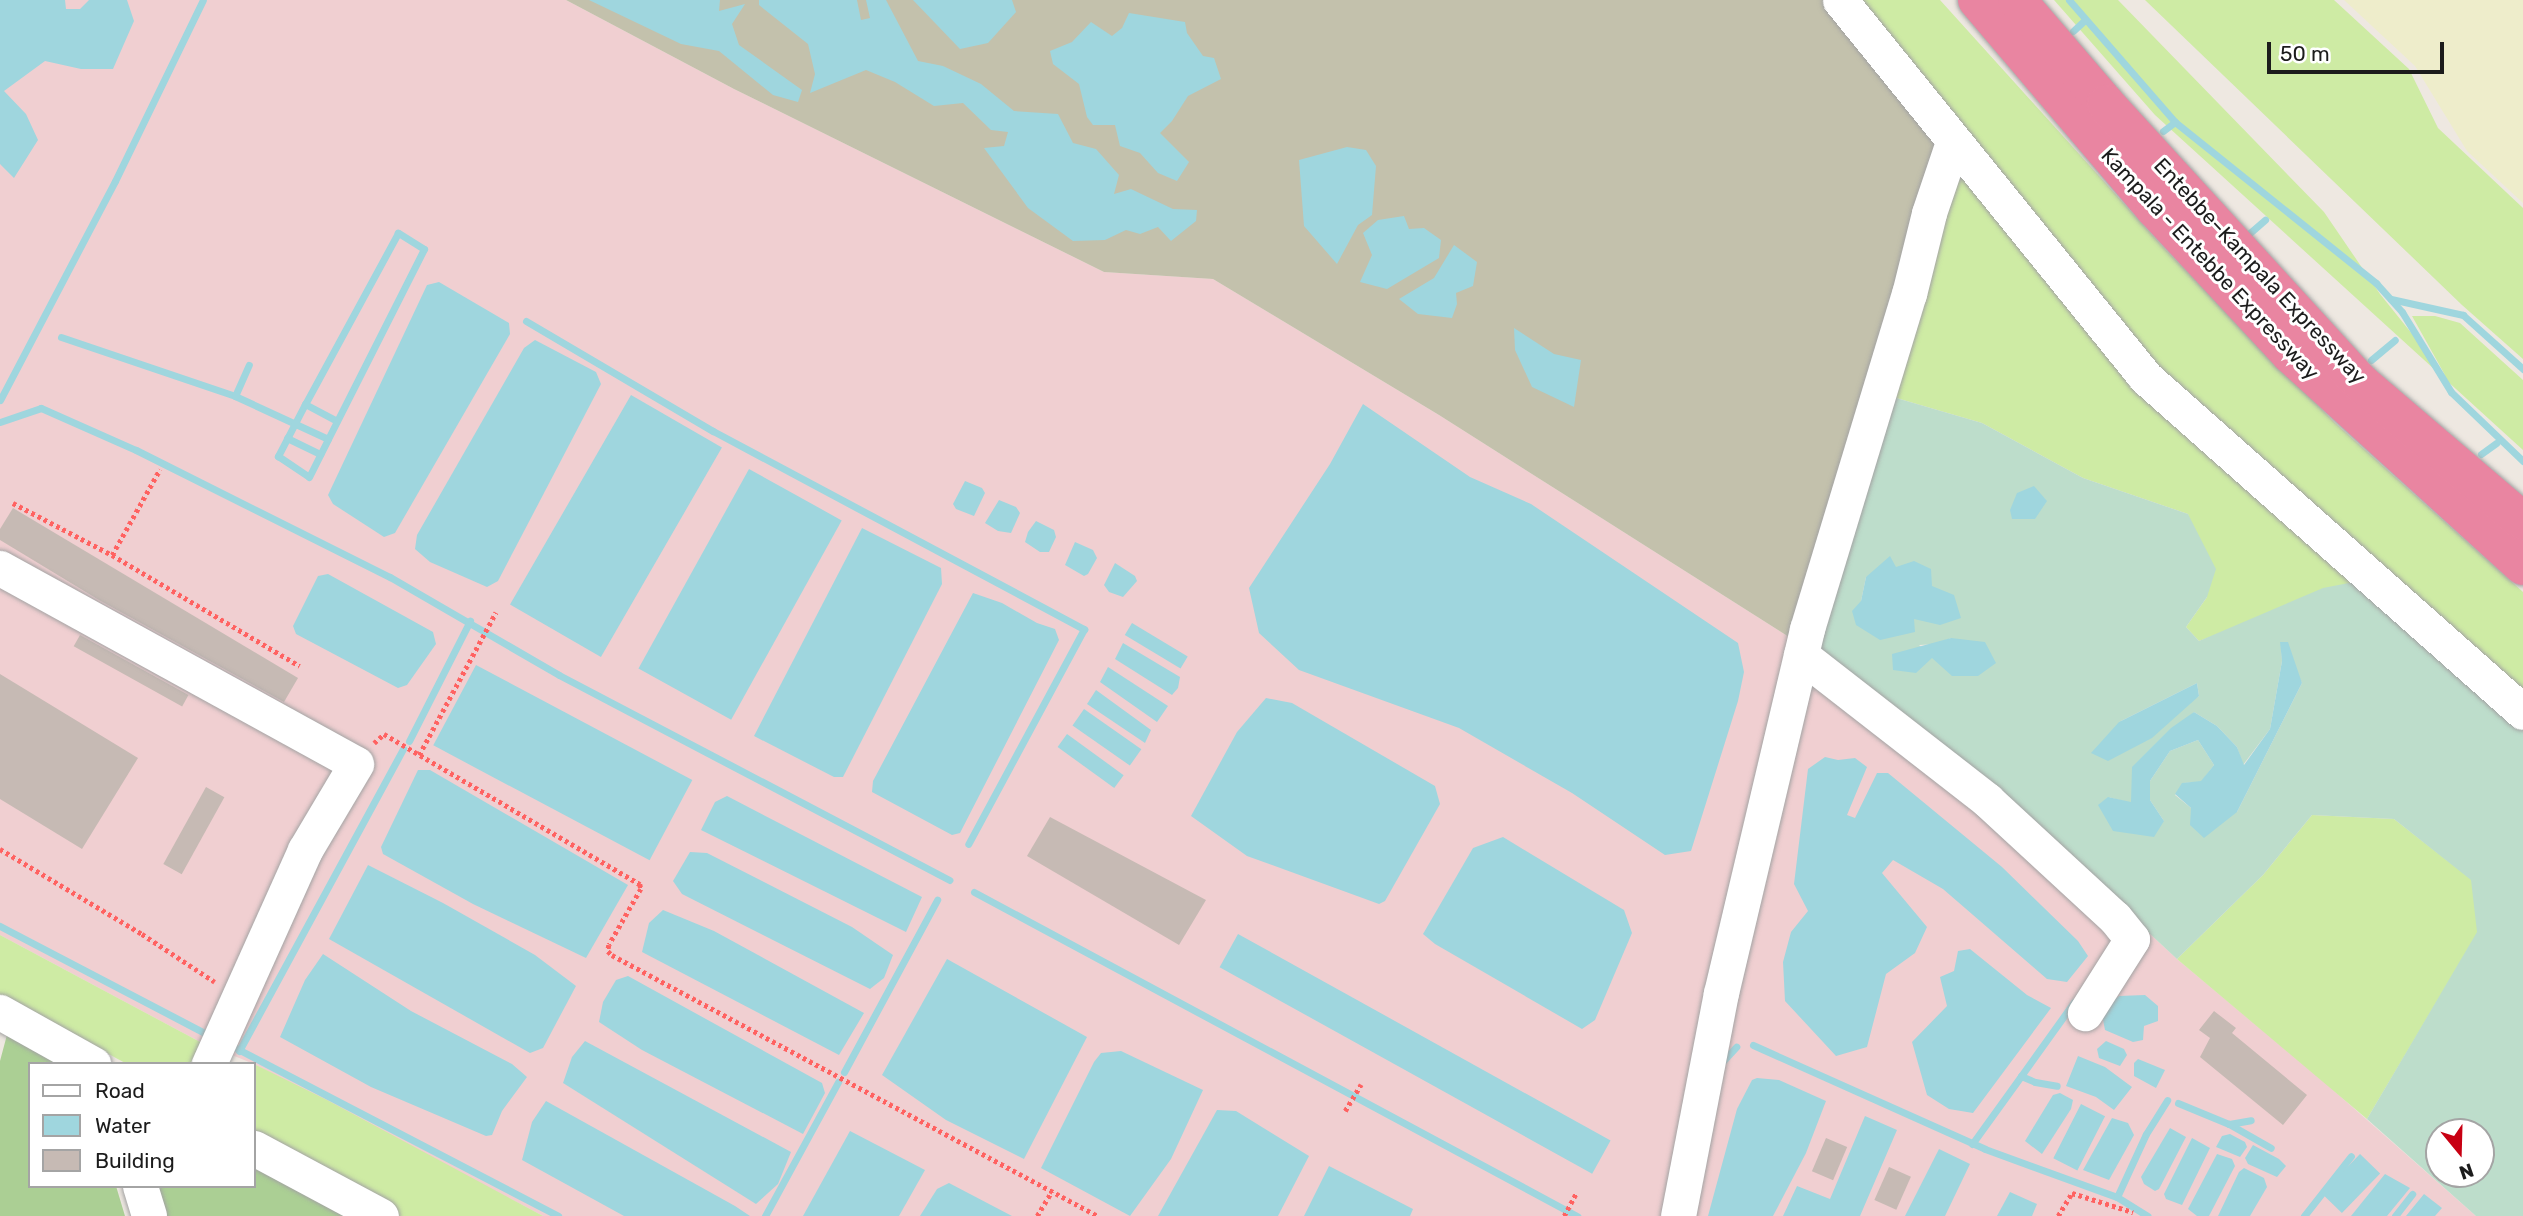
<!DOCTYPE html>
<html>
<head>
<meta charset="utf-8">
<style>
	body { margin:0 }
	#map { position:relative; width:2523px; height:1216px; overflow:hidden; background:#eee8e1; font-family:Rubik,sans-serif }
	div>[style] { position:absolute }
	.commercial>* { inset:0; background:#f0cfd1 }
	.construction>* { inset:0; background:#c3c1ac }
	.farmland>* { inset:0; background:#eeedcb }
	.grass>* { inset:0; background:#ceeba4 }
	.forest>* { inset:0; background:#abcf94 }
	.wetland>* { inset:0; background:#bdddcb }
	.water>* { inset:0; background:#9fd6de; transform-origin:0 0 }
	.stream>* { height:7px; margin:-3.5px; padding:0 3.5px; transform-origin:3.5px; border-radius:3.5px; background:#9fd6de }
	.building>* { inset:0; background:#c6bab4; transform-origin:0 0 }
	.path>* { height:4.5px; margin-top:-2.25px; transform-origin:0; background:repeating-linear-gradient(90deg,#ff6261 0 3.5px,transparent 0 7px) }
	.roads { filter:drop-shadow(0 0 2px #a3a3a3) drop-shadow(0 0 2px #a3a3a3) }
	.minor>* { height:35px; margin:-17.5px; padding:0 17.5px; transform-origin:17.5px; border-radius:17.5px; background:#fff }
	.highway>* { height:38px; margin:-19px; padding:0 19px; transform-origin:19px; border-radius:19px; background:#e985a1 }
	span { translate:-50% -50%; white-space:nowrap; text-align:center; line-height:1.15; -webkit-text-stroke:6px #fff; paint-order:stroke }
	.street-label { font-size:21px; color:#1c1c1c }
	.legend { position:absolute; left:28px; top:1062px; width:228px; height:126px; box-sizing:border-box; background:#fff; border:2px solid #a4a4a4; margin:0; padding:9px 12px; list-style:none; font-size:21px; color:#1c1c1c }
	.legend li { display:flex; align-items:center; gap:14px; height:35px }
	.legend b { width:35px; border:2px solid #a4a4a4 }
	.north { position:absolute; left:2425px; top:1118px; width:70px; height:70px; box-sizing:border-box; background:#fff; border:2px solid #a4a4a4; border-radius:50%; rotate:161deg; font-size:19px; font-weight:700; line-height:28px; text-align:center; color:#1c1c1c }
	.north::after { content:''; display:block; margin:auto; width:24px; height:32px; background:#c80013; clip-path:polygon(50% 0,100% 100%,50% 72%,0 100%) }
	.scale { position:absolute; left:2267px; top:42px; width:177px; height:32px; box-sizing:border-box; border:4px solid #1c1c1c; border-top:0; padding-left:9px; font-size:21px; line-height:24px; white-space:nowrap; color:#1c1c1c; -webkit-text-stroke:5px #fff; paint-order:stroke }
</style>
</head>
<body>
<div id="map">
	<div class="commercial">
		<div style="clip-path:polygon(0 0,566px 0,734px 89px,1104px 272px,1213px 279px,1439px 415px,1797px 642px,2005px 799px,2177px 959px,2324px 1082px,2476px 1216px,543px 1216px,254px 1064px,202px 1043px,0 935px)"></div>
	</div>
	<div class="construction">
		<div style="clip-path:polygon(566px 0,1823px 0,1932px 133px,1940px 154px,1797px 642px,1439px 415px,1213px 279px,1104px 272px,734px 89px)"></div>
	</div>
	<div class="farmland">
		<div style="clip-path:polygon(2344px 0,2523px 0,2523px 203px,2467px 151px,2415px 66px)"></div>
	</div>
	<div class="grass">
		<div style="clip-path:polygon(1857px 0,1940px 0,2164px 248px,2335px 423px,2523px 592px,2523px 689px,2172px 383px,1944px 111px)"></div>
		<div style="clip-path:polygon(2054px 0,2118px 0,2324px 212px,2380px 294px,2445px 375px,2412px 316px,2435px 316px,2460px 323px,2523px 380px,2523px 450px,2155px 115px)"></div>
		<div style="clip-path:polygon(2145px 0,2334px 0,2409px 69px,2438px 128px,2523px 208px,2523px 359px,2462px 305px)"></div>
		<div style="clip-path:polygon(1951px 167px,2359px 581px,2199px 641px,2186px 627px,2207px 597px,2188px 514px,2083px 478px,1982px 423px,1886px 395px)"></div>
		<div style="clip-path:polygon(2312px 815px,2394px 819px,2472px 880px,2478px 932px,2367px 1119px,2177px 959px,2263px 875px)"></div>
		<div style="clip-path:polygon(0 935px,202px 1043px,194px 1064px,127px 1064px,0 995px)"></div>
		<div style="clip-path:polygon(254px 1064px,327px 1100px,543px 1216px,392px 1216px,254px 1141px)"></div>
	</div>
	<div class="forest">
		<div style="clip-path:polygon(8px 1031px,71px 1064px,30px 1064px,30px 1186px,116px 1186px,125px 1216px,0 1216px,0 1061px)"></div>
		<div style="clip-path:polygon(254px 1162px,354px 1216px,145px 1216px,135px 1186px,254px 1186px)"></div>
	</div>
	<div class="wetland">
		<div style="clip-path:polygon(evenodd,1886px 395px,1982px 423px,2083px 478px,2188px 514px,2216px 569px,2207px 597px,2186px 627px,2199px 641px,2323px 588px,2359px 581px,2523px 725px,2523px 1216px,2476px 1216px,2367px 1119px,2477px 932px,2471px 880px,2394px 819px,2312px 815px,2263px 875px,2177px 959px,2005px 799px,1810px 654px,1886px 395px,1896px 567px,1932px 586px,1913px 619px,1861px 601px,1866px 577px,1896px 567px,1886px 395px,1951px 638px,1953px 676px,1919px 645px,1937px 644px,1951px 638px,1886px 395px,2281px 643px,2302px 683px,2237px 812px,2191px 808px,2175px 795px,2183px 783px,2201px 782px,2214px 765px,2198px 740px,2170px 751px,2150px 781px,2150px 800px,2164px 821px,2108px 797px,2131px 803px,2194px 712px,2217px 726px,2237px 747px,2243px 765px,2270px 729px,2282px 661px,2281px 643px,1886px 395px,2197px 683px,2199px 696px,2191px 701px,2119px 722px,2197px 683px,1886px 395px,2439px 1132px,2481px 1132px,2481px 1174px,2439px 1174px,2439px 1132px)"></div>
	</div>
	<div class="water">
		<div style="clip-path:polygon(0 0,65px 0,66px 9px,80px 9px,89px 0,127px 0,134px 21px,113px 69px,81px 69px,45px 61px,4px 91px,26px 114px,38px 140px,14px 178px,0 164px)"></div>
		<div style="clip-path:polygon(589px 0,720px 0,719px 11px,745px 4px,732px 24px,739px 45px,802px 90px,798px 102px,773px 95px,719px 51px,681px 44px)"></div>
		<div style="clip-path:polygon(759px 0,857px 0,861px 20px,870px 18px,866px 0,886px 0,918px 61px,943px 66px,981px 84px,1014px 111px,1058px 114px,1073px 143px,1096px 149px,1119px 175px,1114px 194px,1131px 189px,1173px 209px,1197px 210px,1196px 221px,1171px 241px,1158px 227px,1140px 234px,1126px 230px,1105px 240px,1073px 241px,1028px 208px,984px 148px,1004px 146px,1008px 132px,991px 130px,963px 103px,934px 106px,895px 82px,866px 70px,810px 93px,815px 74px,808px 44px,759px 5px)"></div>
		<div style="clip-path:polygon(913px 0,1012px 0,1016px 12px,988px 43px,960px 49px)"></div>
		<div style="clip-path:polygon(1129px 13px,1185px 22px,1187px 33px,1203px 56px,1214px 58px,1221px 79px,1188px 96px,1172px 121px,1160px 133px,1189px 162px,1177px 181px,1158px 173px,1140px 153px,1120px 146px,1115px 125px,1093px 125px,1087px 117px,1079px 84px,1053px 64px,1050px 51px,1072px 42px,1091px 22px,1112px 36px,1122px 28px)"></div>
		<div style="clip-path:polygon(1347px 147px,1366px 150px,1376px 166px,1372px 215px,1358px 225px,1337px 264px,1304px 226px,1299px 160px)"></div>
		<div style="clip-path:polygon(1404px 216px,1409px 229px,1424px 228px,1441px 240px,1439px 258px,1387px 289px,1360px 282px,1372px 255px,1363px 233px,1378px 220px)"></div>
		<div style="clip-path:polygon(1454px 245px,1477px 262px,1473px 286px,1456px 293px,1457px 304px,1452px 318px,1418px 314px,1399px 299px,1434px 278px)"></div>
		<div style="clip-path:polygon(439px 282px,509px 323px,510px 334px,395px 533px,384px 537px,333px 504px,328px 495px,427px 285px)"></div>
		<div style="clip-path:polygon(1514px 328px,1554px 354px,1581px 360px,1574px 407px,1532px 387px,1515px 350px)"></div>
		<div style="clip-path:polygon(535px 340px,596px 372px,601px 384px,498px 581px,487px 587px,430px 562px,415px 549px,417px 535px,524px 348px)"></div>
		<div style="left:631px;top:395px;width:105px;height:242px;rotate:30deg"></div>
		<div style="clip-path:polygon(1363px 404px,1470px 477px,1531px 504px,1738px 643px,1744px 672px,1738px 701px,1691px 851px,1665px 855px,1572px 793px,1459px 728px,1299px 670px,1259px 633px,1249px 588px,1330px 464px)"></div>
		<div style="left:749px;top:469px;width:106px;height:228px;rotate:29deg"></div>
		<div style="clip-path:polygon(965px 481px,982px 488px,985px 493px,974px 516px,956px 509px,953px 504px)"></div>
		<div style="clip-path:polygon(2034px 486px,2047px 501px,2035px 519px,2012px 519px,2010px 510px,2017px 493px)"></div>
		<div style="clip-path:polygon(999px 500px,1016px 507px,1020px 513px,1011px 533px,998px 531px,985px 523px)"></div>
		<div style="clip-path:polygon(1036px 521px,1054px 530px,1056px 537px,1049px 552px,1040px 552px,1025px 542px,1028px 532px)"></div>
		<div style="clip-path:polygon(862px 528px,941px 568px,942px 584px,843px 777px,834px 777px,754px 736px)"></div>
		<div style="clip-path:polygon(1075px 542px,1093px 550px,1097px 558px,1088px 574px,1084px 576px,1065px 565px)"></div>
		<div style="clip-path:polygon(1890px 556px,1896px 567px,1914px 561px,1931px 569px,1932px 586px,1954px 595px,1961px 618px,1940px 625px,1914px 619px,1915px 632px,1880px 640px,1856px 625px,1852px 611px,1861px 601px,1866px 577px)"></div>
		<div style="clip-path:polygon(1115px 563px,1135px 576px,1137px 581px,1123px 597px,1109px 592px,1104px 585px)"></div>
		<div style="clip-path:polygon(328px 574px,433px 632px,436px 644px,407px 685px,398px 688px,296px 634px,293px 626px,318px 576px)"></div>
		<div style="clip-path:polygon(973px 593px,1002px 603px,1037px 623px,1055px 629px,1059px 640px,960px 833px,952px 835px,872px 792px,873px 781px)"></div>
		<div style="left:1132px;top:623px;width:65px;height:14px;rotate:31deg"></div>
		<div style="clip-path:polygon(1951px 638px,1985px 642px,1996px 663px,1978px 676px,1952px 676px,1932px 658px,1916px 673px,1893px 670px,1892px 654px)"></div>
		<div style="clip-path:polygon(2280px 642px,2288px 642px,2302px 683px,2237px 812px,2204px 838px,2190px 825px,2191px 808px,2175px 794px,2182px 783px,2201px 781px,2214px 765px,2198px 740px,2170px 751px,2150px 781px,2150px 800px,2164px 821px,2154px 837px,2113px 831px,2098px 805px,2108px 797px,2131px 802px,2132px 767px,2171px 728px,2194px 712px,2217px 726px,2237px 747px,2244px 765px,2270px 729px,2282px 661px)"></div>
		<div style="clip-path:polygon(1123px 643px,1180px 677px,1178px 688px,1172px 695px,1115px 659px)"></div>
		<div style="left:476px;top:665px;width:245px;height:91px;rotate:28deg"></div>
		<div style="clip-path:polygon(1108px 667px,1168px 706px,1157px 722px,1100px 682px)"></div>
		<div style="clip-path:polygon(2197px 683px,2199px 696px,2152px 738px,2108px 761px,2091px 753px,2119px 722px)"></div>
		<div style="clip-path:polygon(1096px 690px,1151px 730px,1145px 743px,1087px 704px)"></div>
		<div style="clip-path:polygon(1266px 698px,1292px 703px,1435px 786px,1440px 804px,1385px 901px,1379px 904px,1247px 856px,1191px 816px,1237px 732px)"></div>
		<div style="left:1084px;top:709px;width:70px;height:20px;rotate:35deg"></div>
		<div style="left:1067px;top:734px;width:70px;height:16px;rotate:36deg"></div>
		<div style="clip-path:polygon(1825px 757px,1838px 760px,1855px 758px,1867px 767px,1847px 815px,1855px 818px,1877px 773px,1888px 773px,2002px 867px,2078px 941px,2088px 956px,2067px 982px,2047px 979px,1943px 889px,1893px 860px,1882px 873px,1927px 927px,1915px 953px,1886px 974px,1867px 1047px,1836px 1056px,1785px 1001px,1783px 962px,1791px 932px,1808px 911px,1794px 884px,1808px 769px)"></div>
		<div style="clip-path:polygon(418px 770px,430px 770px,628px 885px,586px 958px,473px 904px,383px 854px,381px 847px)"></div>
		<div style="clip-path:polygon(727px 796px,922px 897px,906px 932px,701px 830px,715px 802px)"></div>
		<div style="clip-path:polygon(1503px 837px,1624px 910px,1632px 933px,1595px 1020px,1582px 1029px,1435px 944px,1423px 934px,1473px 848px)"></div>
		<div style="clip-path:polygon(690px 852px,707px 853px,852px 927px,893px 955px,884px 978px,870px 989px,682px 894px,673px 881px)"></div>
		<div style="clip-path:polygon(368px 865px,443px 903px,535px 955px,576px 986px,543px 1048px,530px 1053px,329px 939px)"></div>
		<div style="clip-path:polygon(663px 910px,714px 931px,864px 1013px,839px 1055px,642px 952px,649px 923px)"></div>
		<div style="left:1238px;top:934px;width:426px;height:38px;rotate:29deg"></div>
		<div style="clip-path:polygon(1970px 949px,2027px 995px,2051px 1008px,1973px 1113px,1949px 1109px,1927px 1095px,1912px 1042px,1947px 1006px,1940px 977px,1954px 971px,1958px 951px)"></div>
		<div style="clip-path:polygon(323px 954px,411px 1011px,512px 1064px,527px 1077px,502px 1111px,492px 1135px,486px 1136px,371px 1087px,280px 1037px,305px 980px)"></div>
		<div style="clip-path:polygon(947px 959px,1087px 1037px,1024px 1159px,946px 1120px,882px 1075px)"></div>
		<div style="clip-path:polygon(628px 976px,822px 1083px,825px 1093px,803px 1134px,642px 1050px,599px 1022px,603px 1002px,616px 980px)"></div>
		<div style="clip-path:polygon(2145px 995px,2158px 1006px,2158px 1021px,2144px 1026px,2143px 1040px,2133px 1042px,2105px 1030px,2101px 1009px,2119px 996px)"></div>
		<div style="clip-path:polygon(585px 1041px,791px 1152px,778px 1184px,756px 1204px,563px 1083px,572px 1057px)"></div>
		<div style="clip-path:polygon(2106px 1041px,2124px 1049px,2127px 1055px,2120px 1066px,2099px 1058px,2097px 1049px)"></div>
		<div style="clip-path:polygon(1121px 1051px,1203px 1090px,1171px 1159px,1130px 1216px,1041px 1168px,1094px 1062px,1101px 1053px)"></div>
		<div style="clip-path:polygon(2078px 1056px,2105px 1067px,2132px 1087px,2114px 1110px,2096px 1097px,2066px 1086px)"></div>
		<div style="clip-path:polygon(2138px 1059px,2165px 1070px,2156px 1088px,2134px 1076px,2134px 1063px)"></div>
		<div style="clip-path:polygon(1757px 1078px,1779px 1080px,1826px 1101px,1806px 1153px,1773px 1216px,1708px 1216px,1737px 1109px,1752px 1080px)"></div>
		<div style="clip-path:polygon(2060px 1093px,2073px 1100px,2071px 1109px,2042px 1154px,2025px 1141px,2053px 1095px)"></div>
		<div style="clip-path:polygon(546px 1101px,735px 1206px,750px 1216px,624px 1216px,522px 1160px,532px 1122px)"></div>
		<div style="left:2081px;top:1104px;width:27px;height:61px;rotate:27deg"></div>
		<div style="clip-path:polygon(1217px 1110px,1236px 1111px,1309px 1156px,1278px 1216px,1158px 1216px)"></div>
		<div style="clip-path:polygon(1865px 1116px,1897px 1130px,1860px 1216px,1783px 1216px,1797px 1186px,1830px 1199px)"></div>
		<div style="clip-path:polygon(2112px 1118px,2128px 1123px,2134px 1135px,2109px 1180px,2083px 1170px)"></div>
		<div style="clip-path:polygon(2170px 1128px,2186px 1137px,2159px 1189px,2155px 1191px,2144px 1184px,2141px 1177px)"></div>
		<div style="clip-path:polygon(850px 1131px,925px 1170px,899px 1216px,803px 1216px)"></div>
		<div style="clip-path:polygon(2230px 1134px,2245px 1142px,2247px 1147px,2240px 1157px,2216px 1147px,2222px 1136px)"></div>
		<div style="clip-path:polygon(2192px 1138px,2210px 1148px,2182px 1205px,2166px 1199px,2164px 1194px)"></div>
		<div style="clip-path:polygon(2253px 1145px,2279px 1159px,2286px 1166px,2277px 1177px,2248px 1164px,2245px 1158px)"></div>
		<div style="clip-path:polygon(1939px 1149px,1970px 1164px,1945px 1216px,1905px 1216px)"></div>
		<div style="clip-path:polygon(2217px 1154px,2232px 1159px,2235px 1166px,2209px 1216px,2197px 1216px,2188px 1209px)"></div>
		<div style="left:2360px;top:1154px;width:28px;height:55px;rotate:44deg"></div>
		<div style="clip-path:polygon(1329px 1166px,1413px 1209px,1410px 1216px,1304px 1216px)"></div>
		<div style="clip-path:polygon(2244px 1168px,2264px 1178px,2267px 1187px,2250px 1216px,2218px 1216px,2239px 1172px)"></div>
		<div style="clip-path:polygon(2385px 1174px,2410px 1188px,2387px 1216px,2351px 1216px)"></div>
		<div style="clip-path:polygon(949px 1183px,1012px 1216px,920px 1216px,937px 1189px)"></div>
		<div style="clip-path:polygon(2010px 1192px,2037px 1204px,2032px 1216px,1997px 1216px)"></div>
		<div style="clip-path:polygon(2424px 1194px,2442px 1208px,2435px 1216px,2406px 1216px)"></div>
	</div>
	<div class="stream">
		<div style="left:2069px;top:0;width:162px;rotate:49deg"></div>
		<div style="left:2175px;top:122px;width:258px;rotate:38.7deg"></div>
		<div style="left:2376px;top:283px;width:39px;rotate:48deg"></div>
		<div style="left:2402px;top:312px;width:94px;rotate:58.5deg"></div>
		<div style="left:2451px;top:392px;width:100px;rotate:43.8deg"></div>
		<div style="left:2073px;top:31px;width:16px;rotate:-43deg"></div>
		<div style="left:2163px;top:131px;width:15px;rotate:-37deg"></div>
		<div style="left:2244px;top:238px;width:28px;rotate:-41deg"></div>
		<div style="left:2391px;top:299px;width:74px;rotate:12.5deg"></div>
		<div style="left:2463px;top:315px;width:81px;rotate:42deg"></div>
		<div style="left:526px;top:321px;width:217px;rotate:30.5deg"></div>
		<div style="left:713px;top:431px;width:421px;rotate:28.1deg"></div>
		<div style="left:1084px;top:629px;width:244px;rotate:118.3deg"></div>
		<div style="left:61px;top:337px;width:184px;rotate:18.7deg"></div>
		<div style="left:235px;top:396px;width:102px;rotate:24.8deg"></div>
		<div style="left:2371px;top:360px;width:31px;rotate:-40deg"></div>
		<div style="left:235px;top:396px;width:34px;rotate:-66deg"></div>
		<div style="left:0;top:400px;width:247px;rotate:-62.3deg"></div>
		<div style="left:115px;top:181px;width:201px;rotate:-64.1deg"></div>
		<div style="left:305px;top:404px;width:59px;rotate:117.4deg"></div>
		<div style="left:278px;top:456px;width:37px;rotate:34deg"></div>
		<div style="left:309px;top:477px;width:42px;rotate:-63.4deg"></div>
		<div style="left:328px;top:439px;width:213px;rotate:-63.2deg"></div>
		<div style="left:424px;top:249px;width:31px;rotate:-148deg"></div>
		<div style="left:398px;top:233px;width:195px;rotate:118.5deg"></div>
		<div style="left:305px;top:404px;width:36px;rotate:28deg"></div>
		<div style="left:0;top:422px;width:43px;rotate:-18.9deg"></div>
		<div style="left:41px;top:408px;width:104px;rotate:23.9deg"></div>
		<div style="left:136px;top:450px;width:284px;rotate:26.6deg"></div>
		<div style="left:390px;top:577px;width:195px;rotate:30.1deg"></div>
		<div style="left:559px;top:675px;width:441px;rotate:27.7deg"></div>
		<div style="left:287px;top:438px;width:37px;rotate:26deg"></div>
		<div style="left:2481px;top:454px;width:19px;rotate:-36deg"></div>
		<div style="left:409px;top:741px;width:135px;rotate:-63.1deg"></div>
		<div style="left:974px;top:892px;width:685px;rotate:28.25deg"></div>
		<div style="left:0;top:926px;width:237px;rotate:27.6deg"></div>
		<div style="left:230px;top:1045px;width:370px;rotate:27.5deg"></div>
		<div style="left:1753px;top:1045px;width:254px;rotate:24.1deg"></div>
		<div style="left:1985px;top:1149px;width:140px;rotate:20deg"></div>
		<div style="left:2117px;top:1197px;width:36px;rotate:32deg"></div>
		<div style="left:239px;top:1051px;width:344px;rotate:-61.5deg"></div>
		<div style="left:1722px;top:1062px;width:21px;rotate:-47deg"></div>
		<div style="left:844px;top:1072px;width:196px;rotate:-61.6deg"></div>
		<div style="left:2021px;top:1076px;width:91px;rotate:-54.4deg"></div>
		<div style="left:2178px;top:1103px;width:55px;rotate:22.4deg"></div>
		<div style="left:2229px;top:1124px;width:48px;rotate:29.7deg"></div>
		<div style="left:2229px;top:1124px;width:22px;rotate:-10deg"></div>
		<div style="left:1972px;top:1144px;width:84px;rotate:-54.2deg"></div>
		<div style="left:2021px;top:1076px;width:15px;rotate:23deg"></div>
		<div style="left:2035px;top:1082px;width:22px;rotate:10deg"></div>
		<div style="left:2117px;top:1197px;width:69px;rotate:-65.3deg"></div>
		<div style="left:2146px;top:1134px;width:40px;rotate:-58deg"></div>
		<div style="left:765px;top:1216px;width:153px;rotate:-61.4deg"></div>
		<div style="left:2304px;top:1216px;width:76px;rotate:-51.9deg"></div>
		<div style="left:2395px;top:1216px;width:28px;rotate:-52deg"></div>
	</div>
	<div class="building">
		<div style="clip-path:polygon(13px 508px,298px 678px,284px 702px,99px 600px,0 540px,0 529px)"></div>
		<div style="left:80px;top:635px;width:124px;height:13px;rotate:29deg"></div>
		<div style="clip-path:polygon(0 674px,138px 758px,82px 849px,0 799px)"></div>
		<div style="left:206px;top:787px;width:21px;height:88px;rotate:29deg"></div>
		<div style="clip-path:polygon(1050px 817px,1206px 900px,1179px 945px,1027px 856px)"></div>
		<div style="clip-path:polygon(2214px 1011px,2236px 1028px,2232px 1033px,2307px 1095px,2283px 1125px,2200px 1057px,2210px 1038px,2199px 1030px)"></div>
		<div style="left:1826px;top:1138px;width:23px;height:36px;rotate:23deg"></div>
		<div style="left:1889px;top:1167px;width:24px;height:36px;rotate:24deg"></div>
	</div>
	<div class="path">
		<div style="left:13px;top:503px;width:112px;rotate:27.7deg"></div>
		<div style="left:112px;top:555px;width:218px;rotate:30.6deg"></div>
		<div style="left:112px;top:555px;width:98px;rotate:-60.8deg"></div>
		<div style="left:374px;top:743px;width:13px;rotate:-42deg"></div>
		<div style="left:384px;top:734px;width:297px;rotate:30.4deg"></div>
		<div style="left:640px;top:884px;width:5px;rotate:79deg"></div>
		<div style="left:641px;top:889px;width:64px;rotate:119.7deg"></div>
		<div style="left:609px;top:945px;width:6px;rotate:99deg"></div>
		<div style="left:608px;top:951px;width:6px;rotate:45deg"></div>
		<div style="left:612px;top:955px;width:552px;rotate:28.24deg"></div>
		<div style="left:419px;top:755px;width:162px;rotate:-61.7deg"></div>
		<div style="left:0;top:849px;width:165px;rotate:30.9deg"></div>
		<div style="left:142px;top:934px;width:87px;rotate:33.3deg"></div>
		<div style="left:1345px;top:1111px;width:31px;rotate:-59deg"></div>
		<div style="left:1037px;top:1216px;width:29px;rotate:-59deg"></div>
		<div style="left:1564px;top:1216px;width:26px;rotate:-62deg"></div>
		<div style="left:2058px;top:1216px;width:27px;rotate:-59deg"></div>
		<div style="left:2072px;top:1193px;width:64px;rotate:17.3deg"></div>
	</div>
	<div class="roads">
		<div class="minor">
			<div style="left:1840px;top:0;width:485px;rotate:51deg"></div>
			<div style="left:2145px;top:377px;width:505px;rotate:41.55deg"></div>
			<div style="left:0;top:568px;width:406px;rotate:28.8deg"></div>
			<div style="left:356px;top:764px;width:100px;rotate:120.7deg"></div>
			<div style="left:305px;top:850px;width:235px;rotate:114.2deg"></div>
			<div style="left:1801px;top:655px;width:236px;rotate:37.9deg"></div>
			<div style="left:1987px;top:800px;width:174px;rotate:42.7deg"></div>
			<div style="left:2115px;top:918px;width:27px;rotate:51deg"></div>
			<div style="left:2132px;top:939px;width:88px;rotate:122.4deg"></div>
			<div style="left:0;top:1012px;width:107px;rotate:29.2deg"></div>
			<div style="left:254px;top:1148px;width:144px;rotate:28.2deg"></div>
			<div style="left:140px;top:1186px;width:31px;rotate:73deg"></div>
			<div style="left:1678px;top:1216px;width:227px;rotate:-79.1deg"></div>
			<div style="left:1721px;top:993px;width:374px;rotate:-76.7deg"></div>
			<div style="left:1807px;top:629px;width:350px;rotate:-73.1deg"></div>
			<div style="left:1909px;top:294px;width:83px;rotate:-76.1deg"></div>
			<div style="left:1929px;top:213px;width:75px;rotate:-71.3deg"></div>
		</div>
		<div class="highway">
			<div style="left:1977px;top:0;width:275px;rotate:49.6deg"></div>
			<div style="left:2155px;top:209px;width:198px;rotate:47deg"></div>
			<div style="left:2290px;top:354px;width:315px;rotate:42.3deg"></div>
			<div style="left:2017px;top:0;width:137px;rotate:49.4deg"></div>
			<div style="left:2106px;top:104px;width:377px;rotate:47.6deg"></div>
			<div style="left:2360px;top:382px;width:214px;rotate:40.5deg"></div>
		</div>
	</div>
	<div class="street-label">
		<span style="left:2210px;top:264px;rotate:47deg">Kampala - Entebbe Expressway</span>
		<span style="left:2260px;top:271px;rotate:47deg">Entebbe–Kampala Expressway</span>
	</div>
	<ul class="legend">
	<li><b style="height:9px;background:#fff"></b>Road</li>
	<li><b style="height:19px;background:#9fd6de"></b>Water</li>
	<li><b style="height:19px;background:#c6bab4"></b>Building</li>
	</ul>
	<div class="north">N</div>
	<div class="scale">50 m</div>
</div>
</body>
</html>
